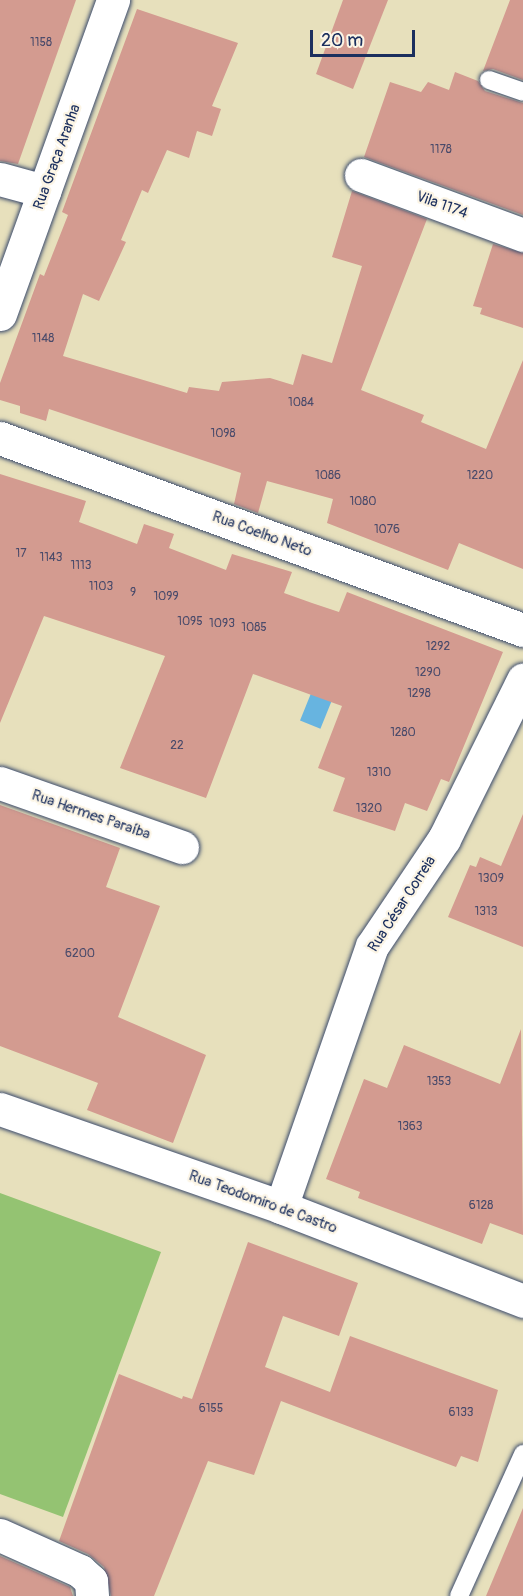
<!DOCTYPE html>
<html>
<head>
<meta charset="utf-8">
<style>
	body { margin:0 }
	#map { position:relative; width:523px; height:1596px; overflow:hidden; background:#e7e0bc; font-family:Pangolin,sans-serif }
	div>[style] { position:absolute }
	.green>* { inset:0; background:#94c372 }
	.water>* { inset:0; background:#67b4e0; transform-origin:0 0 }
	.building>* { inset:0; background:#d39b90 }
	.roads { filter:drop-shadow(0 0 2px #3a4a6c) drop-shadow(0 0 2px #3a4a6c) }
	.service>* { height:18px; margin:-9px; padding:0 9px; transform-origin:9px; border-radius:9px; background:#fff }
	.minor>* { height:33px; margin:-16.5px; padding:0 16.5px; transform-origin:16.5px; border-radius:16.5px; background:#fff }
	.tertiary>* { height:33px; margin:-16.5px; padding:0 16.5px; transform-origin:16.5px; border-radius:16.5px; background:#fff }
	span { translate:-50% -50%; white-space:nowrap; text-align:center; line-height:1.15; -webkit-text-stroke:4.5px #fcf5e5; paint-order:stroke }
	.number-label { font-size:12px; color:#494a6a }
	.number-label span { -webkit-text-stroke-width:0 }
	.street-label { font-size:15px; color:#1b2f5e }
	.scale { position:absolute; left:310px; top:30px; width:105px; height:27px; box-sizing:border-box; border:3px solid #1b2f5e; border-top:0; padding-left:8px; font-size:18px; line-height:21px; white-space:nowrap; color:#1b2f5e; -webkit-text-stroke:4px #fcf5e5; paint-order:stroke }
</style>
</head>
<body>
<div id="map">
	<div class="green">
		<div style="clip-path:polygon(0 1193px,161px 1252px,63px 1517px,0 1494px)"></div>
	</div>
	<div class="water">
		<div style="left:318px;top:676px;width:22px;height:48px;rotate:22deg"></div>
	</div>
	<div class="building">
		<div style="clip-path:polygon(0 0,76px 0,18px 164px,0 161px)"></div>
		<div style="clip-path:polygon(343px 0,388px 0,353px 89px,316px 74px)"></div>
		<div style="clip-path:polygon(510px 0,523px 0,523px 80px,493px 69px,483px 71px)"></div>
		<div style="clip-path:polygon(137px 9px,238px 43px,212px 106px,221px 109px,212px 136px,197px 131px,189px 158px,167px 150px,148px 193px,142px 190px,121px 240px,126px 242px,99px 301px,83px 294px,63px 356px,187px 393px,189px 387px,219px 391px,222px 382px,270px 378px,293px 385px,302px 354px,332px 363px,362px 266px,332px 257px,352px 191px,427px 219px,361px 390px,424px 415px,421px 422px,486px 449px,523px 360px,523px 569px,459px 543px,448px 570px,327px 523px,333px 499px,267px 481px,258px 513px,234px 504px,241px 473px,49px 409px,46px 421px,20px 413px,20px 406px,0 400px,0 383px,40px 274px,44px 276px,68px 215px,62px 212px)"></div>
		<div style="clip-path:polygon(455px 72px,478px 81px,485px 91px,523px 103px,523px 215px,364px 157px,390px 82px,421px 92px,428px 82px,449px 90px)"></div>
		<div style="clip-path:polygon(493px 244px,523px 253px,523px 328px,480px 314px,482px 308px,473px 306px)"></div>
		<div style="clip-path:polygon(0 474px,86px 501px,79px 522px,137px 544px,144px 524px,174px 534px,169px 548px,226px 570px,232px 554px,292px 572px,284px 593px,312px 603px,339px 612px,347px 592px,503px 652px,449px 782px,441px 779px,427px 811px,405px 803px,395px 831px,333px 811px,345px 778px,318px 768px,342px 706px,253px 674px,206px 798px,120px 768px,165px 656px,44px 616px,0 723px)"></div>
		<div style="clip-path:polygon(0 805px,120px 848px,106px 887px,160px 906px,118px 1017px,206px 1055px,173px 1143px,87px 1110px,98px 1083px,0 1046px)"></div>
		<div style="clip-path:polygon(523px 814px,523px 947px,448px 917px,470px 865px,476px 867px,480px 857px,501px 866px)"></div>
		<div style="clip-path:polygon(521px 1029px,523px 1235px,490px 1223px,482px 1244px,358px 1198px,360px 1192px,326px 1179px,364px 1079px,387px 1088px,404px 1045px,500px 1084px)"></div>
		<div style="clip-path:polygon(248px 1242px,358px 1283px,339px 1336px,283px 1316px,265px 1367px,330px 1392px,350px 1336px,498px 1390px,478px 1462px,461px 1456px,456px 1467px,281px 1401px,254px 1475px,208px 1461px,154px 1596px,111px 1596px,104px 1567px,88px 1554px,59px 1541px,119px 1374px,182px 1399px,183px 1396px,192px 1399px)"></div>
		<div style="clip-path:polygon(523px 1509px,523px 1596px,486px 1596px,523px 1508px)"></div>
		<div style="clip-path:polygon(0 1556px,70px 1587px,73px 1596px,0 1596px)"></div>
	</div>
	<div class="roads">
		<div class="service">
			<div style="left:489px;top:80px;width:36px;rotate:19deg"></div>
			<div style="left:459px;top:1596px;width:156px;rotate:-65.7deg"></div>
		</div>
		<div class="minor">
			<div style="left:361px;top:175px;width:173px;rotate:20.3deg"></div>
			<div style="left:0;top:179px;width:46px;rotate:15.3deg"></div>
			<div style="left:0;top:314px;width:334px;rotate:-70.2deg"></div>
			<div style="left:0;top:438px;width:557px;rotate:20.16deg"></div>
			<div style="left:0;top:783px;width:193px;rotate:19.4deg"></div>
			<div style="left:281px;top:1207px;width:276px;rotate:-70.8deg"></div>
			<div style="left:372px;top:946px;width:129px;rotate:-56.1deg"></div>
			<div style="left:444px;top:839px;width:178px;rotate:-63.6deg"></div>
			<div style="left:0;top:1535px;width:88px;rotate:24.2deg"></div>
			<div style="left:80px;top:1571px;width:15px;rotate:42deg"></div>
			<div style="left:91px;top:1581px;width:15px;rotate:86deg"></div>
		</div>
		<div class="tertiary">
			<div style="left:0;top:1109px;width:298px;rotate:19.2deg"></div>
			<div style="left:281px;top:1207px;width:260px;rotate:21.2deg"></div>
		</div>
	</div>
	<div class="number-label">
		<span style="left:41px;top:43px">1158</span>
		<span style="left:441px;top:150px">1178</span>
		<span style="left:43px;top:339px">1148</span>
		<span style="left:301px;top:403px">1084</span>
		<span style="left:223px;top:434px">1098</span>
		<span style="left:328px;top:476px">1086</span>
		<span style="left:480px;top:476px">1220</span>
		<span style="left:363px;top:502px">1080</span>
		<span style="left:387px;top:530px">1076</span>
		<span style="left:21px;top:554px">17</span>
		<span style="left:51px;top:558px">1143</span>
		<span style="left:81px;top:566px">1113</span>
		<span style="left:101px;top:587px">1103</span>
		<span style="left:133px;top:593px">9</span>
		<span style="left:166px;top:597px">1099</span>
		<span style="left:190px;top:622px">1095</span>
		<span style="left:222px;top:624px">1093</span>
		<span style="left:254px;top:628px">1085</span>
		<span style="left:438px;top:647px">1292</span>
		<span style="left:428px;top:673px">1290</span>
		<span style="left:419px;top:694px">1298</span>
		<span style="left:403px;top:733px">1280</span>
		<span style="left:177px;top:746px">22</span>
		<span style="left:379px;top:773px">1310</span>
		<span style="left:369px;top:809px">1320</span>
		<span style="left:491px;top:879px">1309</span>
		<span style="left:486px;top:912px">1313</span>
		<span style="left:80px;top:954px">6200</span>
		<span style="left:439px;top:1082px">1353</span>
		<span style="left:410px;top:1127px">1363</span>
		<span style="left:481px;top:1206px">6128</span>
		<span style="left:211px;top:1409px">6155</span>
		<span style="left:461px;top:1413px">6133</span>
	</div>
	<div class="street-label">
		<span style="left:57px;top:157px;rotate:-70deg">Rua Graça Aranha</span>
		<span style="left:442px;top:205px;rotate:20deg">Vila 1174</span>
		<span style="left:262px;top:534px;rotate:20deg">Rua Coelho Neto</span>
		<span style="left:91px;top:815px;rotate:19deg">Rua Hermes Paraíba</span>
		<span style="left:402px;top:904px;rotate:-57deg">Rua César Correia</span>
		<span style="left:263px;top:1202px;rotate:20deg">Rua Teodomiro de Castro</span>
	</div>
	<div class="scale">20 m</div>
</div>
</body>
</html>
